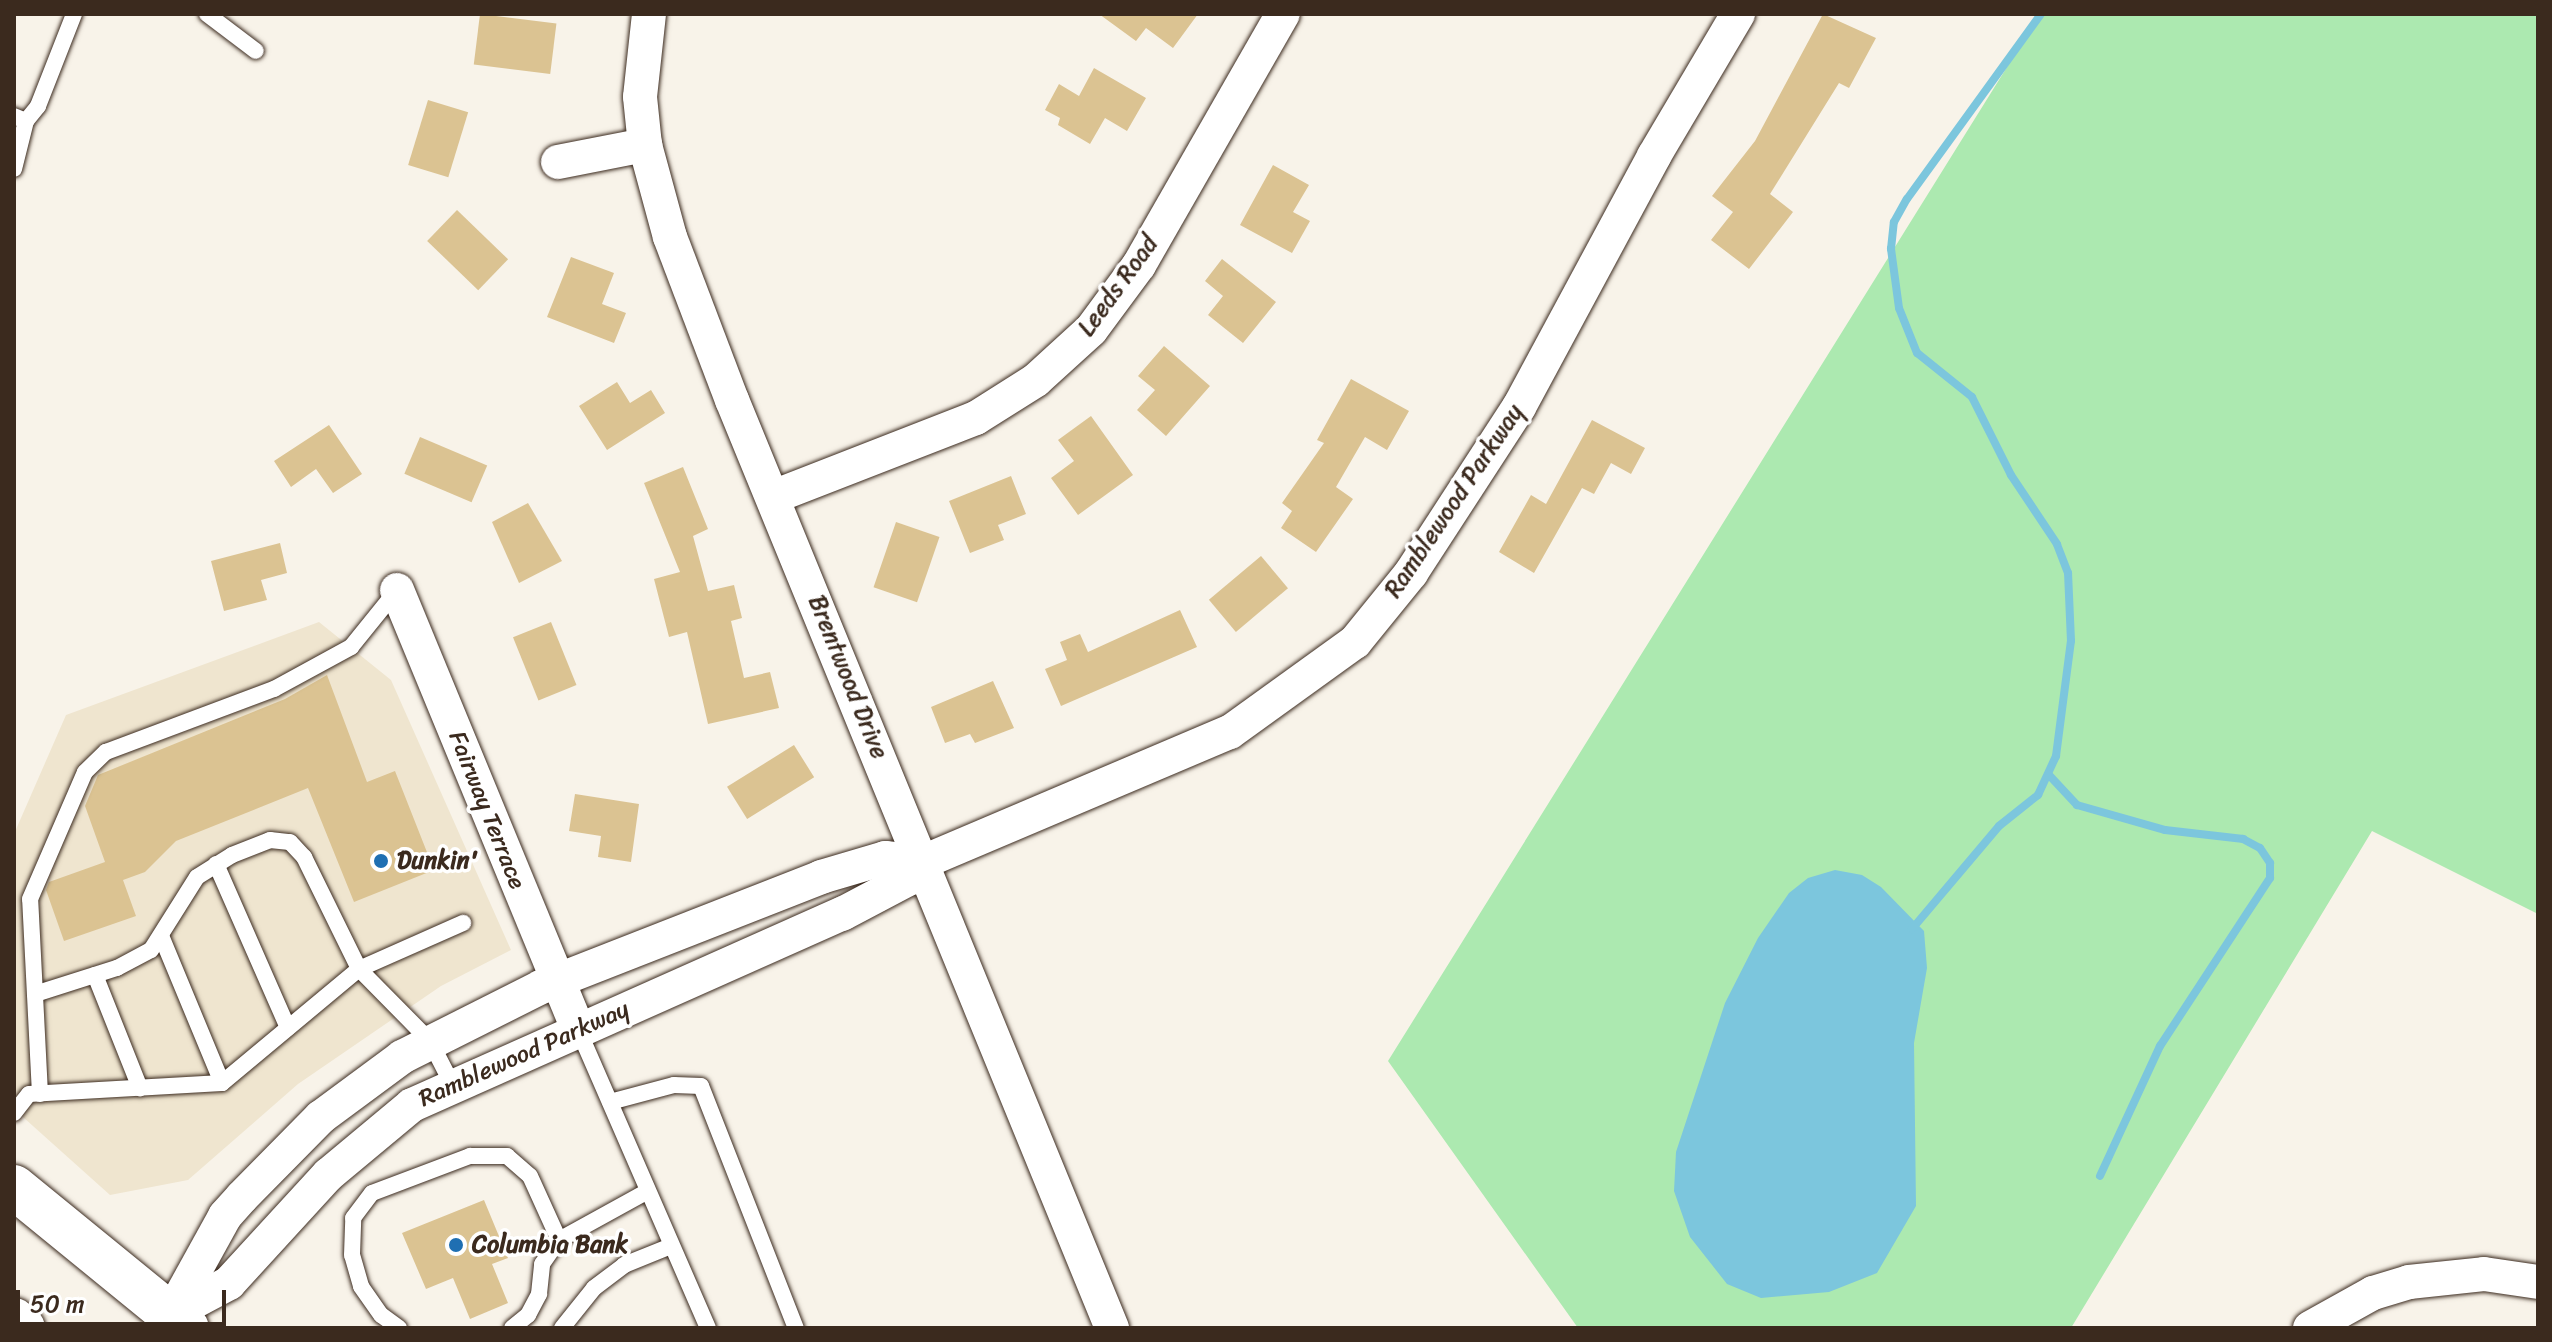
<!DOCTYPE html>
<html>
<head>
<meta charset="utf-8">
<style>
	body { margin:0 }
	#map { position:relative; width:2552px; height:1342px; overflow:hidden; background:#f8f3e9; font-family:Sriracha,sans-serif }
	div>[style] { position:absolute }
	.built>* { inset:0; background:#efe5cf }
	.green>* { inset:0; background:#ace9b0 }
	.water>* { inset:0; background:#7cc6dd }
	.stream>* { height:8px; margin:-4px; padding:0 4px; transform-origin:4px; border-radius:4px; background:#7cc6dd }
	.building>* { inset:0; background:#dbc392; transform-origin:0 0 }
	.roads { filter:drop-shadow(0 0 2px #3b2a1e) drop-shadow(0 0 2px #3b2a1e) }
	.lane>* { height:16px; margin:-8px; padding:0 8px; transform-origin:8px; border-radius:8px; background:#fff }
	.street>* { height:34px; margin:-17px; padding:0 17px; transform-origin:17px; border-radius:17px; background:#fff }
	.highway>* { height:44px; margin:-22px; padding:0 22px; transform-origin:22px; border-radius:22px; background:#fff }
	.dots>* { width:22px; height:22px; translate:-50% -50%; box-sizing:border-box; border:4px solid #fff; border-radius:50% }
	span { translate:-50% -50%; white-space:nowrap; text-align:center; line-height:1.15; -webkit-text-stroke:7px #fff; paint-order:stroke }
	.street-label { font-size:24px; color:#3b2a1e }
	.poi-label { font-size:24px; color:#3b2a1e; font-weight:700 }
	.left { translate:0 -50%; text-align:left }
	.frame { position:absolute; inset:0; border:16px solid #3b2a1e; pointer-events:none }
	.scale { position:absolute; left:16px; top:1290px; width:210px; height:36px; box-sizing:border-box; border:4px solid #3b2a1e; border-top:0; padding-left:10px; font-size:24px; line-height:28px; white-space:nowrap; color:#3b2a1e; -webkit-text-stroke:6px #fff; paint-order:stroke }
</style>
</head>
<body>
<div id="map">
	<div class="built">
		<div style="clip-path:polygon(319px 622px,391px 680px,511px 950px,441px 986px,298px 1084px,188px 1180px,110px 1195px,14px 1109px,14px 834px,66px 715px)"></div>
	</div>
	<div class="green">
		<div style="clip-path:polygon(2040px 14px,2538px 14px,2538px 914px,2372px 831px,2071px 1328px,1578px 1328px,1388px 1061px)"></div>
	</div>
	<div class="water">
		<div style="clip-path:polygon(1835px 870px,1862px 875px,1881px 887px,1924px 931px,1927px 968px,1914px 1043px,1916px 1206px,1877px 1273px,1829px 1292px,1761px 1298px,1727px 1284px,1690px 1237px,1674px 1191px,1676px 1152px,1725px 1003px,1758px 938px,1789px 893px,1808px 878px)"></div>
	</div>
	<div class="stream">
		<div style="left:2049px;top:775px;width:41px;rotate:47deg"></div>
		<div style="left:2077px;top:805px;width:91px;rotate:15.9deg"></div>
		<div style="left:2165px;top:830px;width:79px;rotate:6.6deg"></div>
		<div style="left:2243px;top:839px;width:19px;rotate:28deg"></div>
		<div style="left:2260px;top:848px;width:18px;rotate:56deg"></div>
		<div style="left:2270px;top:863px;width:15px;rotate:90deg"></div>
		<div style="left:2270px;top:878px;width:201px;rotate:123.2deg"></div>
		<div style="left:2160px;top:1046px;width:143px;rotate:114.8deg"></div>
		<div style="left:1912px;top:929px;width:135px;rotate:-49.8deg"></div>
		<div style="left:1999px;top:826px;width:50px;rotate:-38.5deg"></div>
		<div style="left:2038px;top:795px;width:43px;rotate:-65.2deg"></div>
		<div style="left:2056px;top:756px;width:116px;rotate:-82.6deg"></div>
		<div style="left:2071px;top:641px;width:68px;rotate:-92.5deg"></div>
		<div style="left:2068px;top:573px;width:31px;rotate:-111deg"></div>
		<div style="left:2057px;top:544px;width:83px;rotate:-123.7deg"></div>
		<div style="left:2011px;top:475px;width:87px;rotate:-116.6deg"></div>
		<div style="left:1972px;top:397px;width:70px;rotate:-141.3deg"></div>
		<div style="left:1917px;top:353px;width:48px;rotate:-111.8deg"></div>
		<div style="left:1899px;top:308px;width:60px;rotate:-97.7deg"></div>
		<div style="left:1891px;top:249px;width:27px;rotate:-84deg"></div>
		<div style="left:1894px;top:222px;width:26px;rotate:-61deg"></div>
		<div style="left:1907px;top:199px;width:228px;rotate:-54.1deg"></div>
	</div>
	<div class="building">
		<div style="left:480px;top:14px;width:77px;height:51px;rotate:7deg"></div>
		<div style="clip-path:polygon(1099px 14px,1198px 14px,1173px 48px,1146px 28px,1136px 41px)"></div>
		<div style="clip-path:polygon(1823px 14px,1876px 38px,1849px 88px,1839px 83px,1770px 194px,1793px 212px,1749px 269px,1711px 240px,1733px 212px,1712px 196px,1755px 141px)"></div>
		<div style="clip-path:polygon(1094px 68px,1146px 98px,1127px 131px,1105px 118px,1090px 144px,1058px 125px,1060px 118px,1045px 110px,1059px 84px,1079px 96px)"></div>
		<div style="left:428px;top:100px;width:42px;height:68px;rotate:17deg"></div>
		<div style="clip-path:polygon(1273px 165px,1309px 185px,1293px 212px,1310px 221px,1292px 253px,1240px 225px)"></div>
		<div style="left:457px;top:210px;width:71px;height:43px;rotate:44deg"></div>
		<div style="clip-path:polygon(571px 257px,614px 273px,602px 304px,626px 313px,614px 343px,547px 317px)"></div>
		<div style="clip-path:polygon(1222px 259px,1276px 302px,1243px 343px,1208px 315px,1223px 296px,1205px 281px)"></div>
		<div style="clip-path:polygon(1164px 346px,1210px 386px,1166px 436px,1137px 410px,1155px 390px,1138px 376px)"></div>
		<div style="clip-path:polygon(1351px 379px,1409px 411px,1387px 450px,1365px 437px,1336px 487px,1353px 499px,1316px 552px,1281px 528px,1292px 511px,1282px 503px,1324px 443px,1317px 440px)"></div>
		<div style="clip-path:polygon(617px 382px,630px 403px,651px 390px,665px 413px,607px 450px,579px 406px)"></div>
		<div style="clip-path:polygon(1091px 416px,1133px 475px,1078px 515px,1051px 478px,1074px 461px,1058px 440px)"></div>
		<div style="clip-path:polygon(1592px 420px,1645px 448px,1631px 474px,1611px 463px,1594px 494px,1582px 488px,1534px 573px,1499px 552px,1531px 495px,1546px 504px)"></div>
		<div style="clip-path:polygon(329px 425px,362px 474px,333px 493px,316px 469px,291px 487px,274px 461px)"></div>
		<div style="left:420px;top:437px;width:73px;height:40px;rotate:23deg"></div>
		<div style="clip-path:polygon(683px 467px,708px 529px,693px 536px,708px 591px,734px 585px,742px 618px,731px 621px,744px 678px,770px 672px,779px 708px,708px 724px,687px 632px,669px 637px,654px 579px,680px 572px,644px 483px)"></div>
		<div style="clip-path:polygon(1011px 476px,1026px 514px,998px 525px,1004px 540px,970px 553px,949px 501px)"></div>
		<div style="clip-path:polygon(528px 503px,562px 561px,519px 583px,492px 522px)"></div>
		<div style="left:896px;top:522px;width:46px;height:69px;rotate:19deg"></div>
		<div style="clip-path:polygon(280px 543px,287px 573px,261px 580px,267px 600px,224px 611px,211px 561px)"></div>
		<div style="left:1261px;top:556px;width:42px;height:68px;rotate:50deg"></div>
		<div style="clip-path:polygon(1180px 610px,1197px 647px,1061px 706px,1045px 669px,1067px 660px,1060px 642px,1080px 634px,1088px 652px)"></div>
		<div style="left:551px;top:622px;width:68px;height:41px;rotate:68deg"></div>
		<div style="clip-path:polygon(327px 675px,367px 782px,395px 771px,434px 870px,354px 902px,308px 788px,176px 841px,145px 872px,123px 880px,136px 916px,64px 941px,46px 890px,49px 882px,105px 862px,85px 806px,98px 775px,285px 699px)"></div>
		<div style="clip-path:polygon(993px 681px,1014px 728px,975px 743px,970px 734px,945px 743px,931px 707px)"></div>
		<div style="left:794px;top:745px;width:38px;height:79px;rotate:58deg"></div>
		<div style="clip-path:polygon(575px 794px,639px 804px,631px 862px,598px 857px,601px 836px,569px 831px)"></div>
		<div style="clip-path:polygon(484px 1200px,508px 1258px,492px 1264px,508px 1303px,470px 1319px,453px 1278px,426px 1289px,402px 1233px)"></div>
	</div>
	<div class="roads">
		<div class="lane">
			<div style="left:207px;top:14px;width:61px;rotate:37.1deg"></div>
			<div style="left:14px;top:116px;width:13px;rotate:23deg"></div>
			<div style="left:26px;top:121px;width:19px;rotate:-51deg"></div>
			<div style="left:38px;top:106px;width:99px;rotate:-68.6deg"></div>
			<div style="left:14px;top:169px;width:49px;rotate:-76deg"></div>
			<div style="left:216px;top:864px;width:179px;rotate:66.3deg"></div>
			<div style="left:162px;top:938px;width:157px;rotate:67.5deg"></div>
			<div style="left:95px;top:975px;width:122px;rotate:68.3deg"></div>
			<div style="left:35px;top:994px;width:86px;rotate:-17.6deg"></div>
			<div style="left:117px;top:968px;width:38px;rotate:-28deg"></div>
			<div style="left:151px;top:950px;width:86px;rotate:-57.8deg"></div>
			<div style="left:197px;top:877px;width:41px;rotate:-32.2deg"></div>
			<div style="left:232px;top:855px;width:41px;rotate:-21.5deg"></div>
			<div style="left:270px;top:840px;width:20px;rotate:6deg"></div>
			<div style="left:290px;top:842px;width:21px;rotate:47deg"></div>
			<div style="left:304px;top:857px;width:125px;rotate:63.8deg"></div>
			<div style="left:359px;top:969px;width:114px;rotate:-23.9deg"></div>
			<div style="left:578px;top:1029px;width:326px;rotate:66.5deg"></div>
			<div style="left:40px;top:1094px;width:195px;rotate:-92.9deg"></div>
			<div style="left:30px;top:899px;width:138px;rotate:-66.6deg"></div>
			<div style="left:85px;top:772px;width:29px;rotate:-44deg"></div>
			<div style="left:106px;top:752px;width:179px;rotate:-20.6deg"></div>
			<div style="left:274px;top:689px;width:88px;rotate:-28.6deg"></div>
			<div style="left:351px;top:647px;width:73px;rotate:-51.1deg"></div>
			<div style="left:610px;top:1102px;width:66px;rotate:-14.9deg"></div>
			<div style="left:674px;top:1085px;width:27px;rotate:2deg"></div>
			<div style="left:701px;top:1086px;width:260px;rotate:68.6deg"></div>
			<div style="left:14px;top:1113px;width:24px;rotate:-52deg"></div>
			<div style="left:29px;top:1094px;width:193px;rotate:-3.3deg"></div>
			<div style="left:222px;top:1083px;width:178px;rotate:-39.8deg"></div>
			<div style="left:359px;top:969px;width:101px;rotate:45.4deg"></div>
			<div style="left:430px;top:1041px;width:48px;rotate:62.9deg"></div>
			<div style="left:399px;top:1328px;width:22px;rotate:-144deg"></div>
			<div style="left:381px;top:1315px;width:35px;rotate:-125deg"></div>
			<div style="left:361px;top:1286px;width:32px;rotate:-106deg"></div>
			<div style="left:352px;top:1255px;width:37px;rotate:-88deg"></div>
			<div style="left:353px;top:1218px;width:31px;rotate:-53deg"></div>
			<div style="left:372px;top:1193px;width:105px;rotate:-20.7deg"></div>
			<div style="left:470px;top:1156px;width:37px"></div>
			<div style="left:507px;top:1156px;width:30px;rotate:41deg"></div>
			<div style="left:530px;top:1176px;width:70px;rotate:65.6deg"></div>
			<div style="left:512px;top:1328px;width:21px;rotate:-39deg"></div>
			<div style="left:528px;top:1315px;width:24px;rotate:-62deg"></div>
			<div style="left:539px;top:1294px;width:30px;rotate:-84deg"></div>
			<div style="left:542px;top:1264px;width:29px;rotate:-55deg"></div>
			<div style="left:559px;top:1240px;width:99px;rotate:-28.9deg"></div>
			<div style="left:562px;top:1328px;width:51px;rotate:-51.3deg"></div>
			<div style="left:594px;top:1288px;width:38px;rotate:-37deg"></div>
			<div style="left:624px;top:1265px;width:51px;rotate:-22deg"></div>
		</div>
		<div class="street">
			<div style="left:649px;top:14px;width:83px;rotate:96.2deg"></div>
			<div style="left:640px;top:97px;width:48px;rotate:84.1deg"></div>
			<div style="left:645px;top:145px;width:95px;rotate:74.8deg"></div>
			<div style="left:670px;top:237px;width:174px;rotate:69.2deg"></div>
			<div style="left:732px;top:400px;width:1003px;rotate:67.73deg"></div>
			<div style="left:558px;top:162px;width:89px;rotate:-11.1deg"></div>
			<div style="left:773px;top:497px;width:218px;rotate:-21.3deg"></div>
			<div style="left:976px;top:418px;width:71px;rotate:-32.3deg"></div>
			<div style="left:1036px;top:380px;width:74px;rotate:-42.3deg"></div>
			<div style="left:1091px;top:330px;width:81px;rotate:-53.6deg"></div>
			<div style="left:1139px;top:265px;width:289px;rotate:-60.2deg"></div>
			<div style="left:397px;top:590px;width:475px;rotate:67.6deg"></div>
			<div style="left:171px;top:1314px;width:66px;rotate:-28.1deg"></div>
			<div style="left:229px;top:1283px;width:147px;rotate:-47.5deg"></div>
			<div style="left:328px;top:1175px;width:109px;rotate:-39.8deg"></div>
			<div style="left:412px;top:1105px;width:471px;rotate:-24deg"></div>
			<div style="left:842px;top:914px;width:75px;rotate:-27.9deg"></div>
			<div style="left:908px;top:879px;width:23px;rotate:-49deg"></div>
			<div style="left:923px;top:862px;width:333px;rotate:-23deg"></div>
			<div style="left:1230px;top:732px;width:154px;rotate:-35.8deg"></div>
			<div style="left:1355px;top:642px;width:89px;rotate:-50.9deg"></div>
			<div style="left:1411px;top:573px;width:198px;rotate:-57deg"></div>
			<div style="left:1519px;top:407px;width:285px;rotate:-61.7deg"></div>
			<div style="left:1654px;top:156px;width:165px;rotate:-59.4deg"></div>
			<div style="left:171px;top:1314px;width:112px;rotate:-61.1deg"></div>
			<div style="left:225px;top:1216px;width:25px;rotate:-48deg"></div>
			<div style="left:242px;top:1197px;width:112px;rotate:-45.4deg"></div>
			<div style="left:321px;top:1117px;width:101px;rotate:-36.5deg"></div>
			<div style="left:402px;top:1057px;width:156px;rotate:-26.7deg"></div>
			<div style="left:541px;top:987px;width:301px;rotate:-21.4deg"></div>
			<div style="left:821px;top:877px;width:67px;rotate:-16.5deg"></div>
			<div style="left:885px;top:858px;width:38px;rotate:6deg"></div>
			<div style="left:2310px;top:1328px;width:72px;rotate:-29.1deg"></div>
			<div style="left:2373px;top:1293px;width:38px;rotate:-17deg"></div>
			<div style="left:2409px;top:1282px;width:75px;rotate:-6.1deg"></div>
			<div style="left:2484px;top:1274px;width:55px;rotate:8.4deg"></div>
		</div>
		<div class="highway">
			<div style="left:14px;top:1187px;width:223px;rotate:39.2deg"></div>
			<div style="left:14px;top:1320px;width:12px;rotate:42deg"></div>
		</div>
	</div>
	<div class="dots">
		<div style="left:381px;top:861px;background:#1f6fb2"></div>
		<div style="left:456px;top:1245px;background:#1f6fb2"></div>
	</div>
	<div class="street-label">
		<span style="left:1118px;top:286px;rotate:-54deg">Leeds Road</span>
		<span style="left:1454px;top:501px;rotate:-56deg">Ramblewood Parkway</span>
		<span style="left:848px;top:677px;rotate:68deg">Brentwood Drive</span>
		<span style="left:487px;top:810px;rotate:68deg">Fairway Terrace</span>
		<span style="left:524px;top:1054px;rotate:-24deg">Ramblewood Parkway</span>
	</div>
	<div class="poi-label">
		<span class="left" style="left:397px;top:861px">Dunkin'</span>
		<span class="left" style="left:472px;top:1245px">Columbia Bank</span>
	</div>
	<div class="frame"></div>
	<div class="scale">50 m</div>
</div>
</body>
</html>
